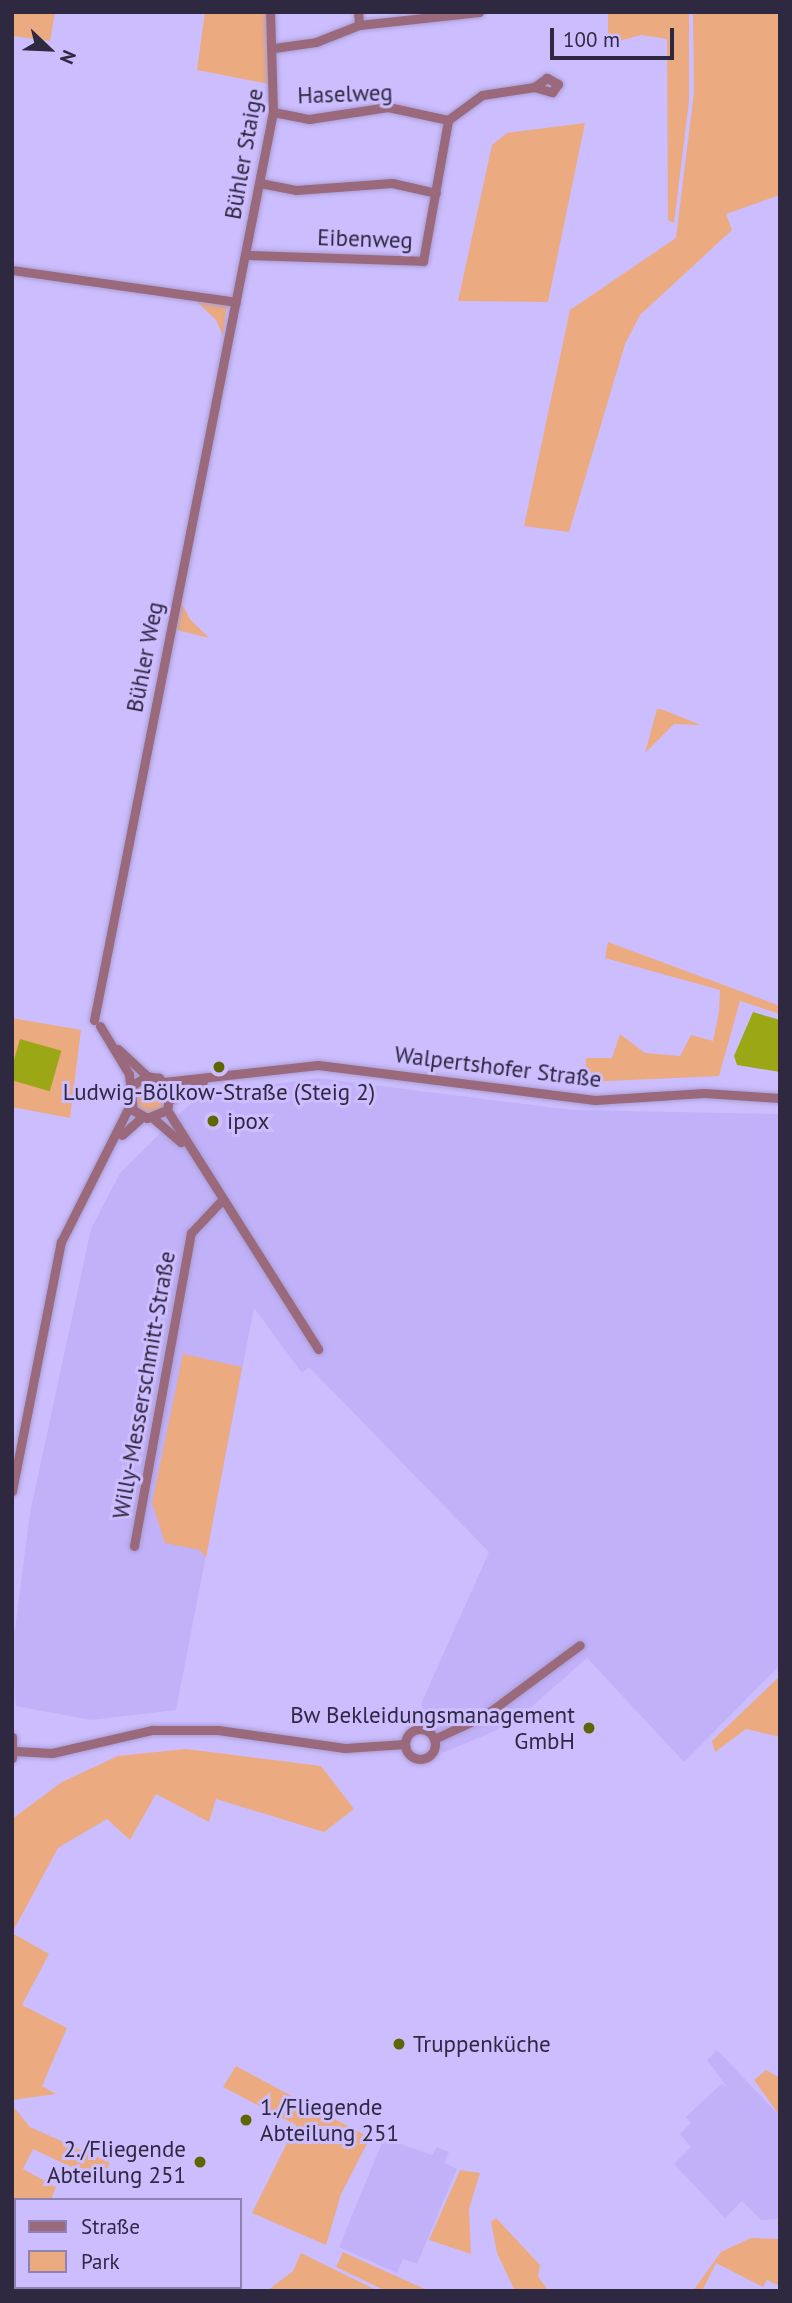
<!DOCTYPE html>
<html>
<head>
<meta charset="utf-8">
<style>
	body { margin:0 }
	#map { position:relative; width:792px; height:2303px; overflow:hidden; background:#ccbefe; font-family:"PT Sans",sans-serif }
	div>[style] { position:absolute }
	.built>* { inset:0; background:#c1b1f8 }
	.green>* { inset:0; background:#ebaa7f }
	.round { border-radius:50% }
	.water>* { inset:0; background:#9ca716; transform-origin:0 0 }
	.roads { filter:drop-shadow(0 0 2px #a99dd4) drop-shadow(0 0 2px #a99dd4) }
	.minor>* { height:9px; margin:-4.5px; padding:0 4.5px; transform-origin:4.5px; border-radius:4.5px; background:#9a697c }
	.minor>.ring { margin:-4.5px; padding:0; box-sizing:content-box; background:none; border:9px solid #9a697c; border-radius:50% }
	.dots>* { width:19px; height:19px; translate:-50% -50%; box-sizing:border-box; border:4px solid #ccbefe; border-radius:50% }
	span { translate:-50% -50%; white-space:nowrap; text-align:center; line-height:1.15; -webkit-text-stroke:6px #ccbefe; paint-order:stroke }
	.street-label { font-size:23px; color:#2e2841 }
	.poi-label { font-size:23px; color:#2e2841 }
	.left { translate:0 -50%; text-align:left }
	.right { translate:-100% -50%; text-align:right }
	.frame { position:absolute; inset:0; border:14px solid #2e2841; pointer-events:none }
	.legend { position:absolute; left:14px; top:2198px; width:228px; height:91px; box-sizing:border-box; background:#ccbefe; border:2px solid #8d82b2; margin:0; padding:9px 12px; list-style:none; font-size:21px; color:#2e2841 }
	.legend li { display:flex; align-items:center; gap:14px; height:35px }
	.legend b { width:35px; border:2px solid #8d82b2 }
	.north { position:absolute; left:14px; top:14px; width:70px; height:70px; -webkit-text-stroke:5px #ccbefe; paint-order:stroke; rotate:113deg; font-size:19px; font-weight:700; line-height:28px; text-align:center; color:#2e2841 }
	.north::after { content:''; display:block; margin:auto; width:24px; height:32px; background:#2e2841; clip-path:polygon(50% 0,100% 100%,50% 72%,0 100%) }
	.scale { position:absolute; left:550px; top:28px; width:124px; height:32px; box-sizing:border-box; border:4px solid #2e2841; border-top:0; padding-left:9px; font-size:21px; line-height:24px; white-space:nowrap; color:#2e2841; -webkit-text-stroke:5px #ccbefe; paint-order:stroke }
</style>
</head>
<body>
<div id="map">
	<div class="built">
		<div style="clip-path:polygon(317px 1078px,573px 1110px,780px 1114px,780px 1665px,684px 1762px,587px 1658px,512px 1724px,442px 1753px,421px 1704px,489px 1552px,309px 1367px,302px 1373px,254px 1308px,176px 1710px,91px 1720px,16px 1706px,12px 1652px,30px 1513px,91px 1229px,120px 1173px,198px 1096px)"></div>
		<div style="clip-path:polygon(717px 2050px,780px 2116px,780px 2219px,761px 2220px,742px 2201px,725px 2218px,674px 2164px,691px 2147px,680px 2134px,691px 2123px,686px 2117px,721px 2084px,727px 2087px,707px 2060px)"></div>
		<div style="clip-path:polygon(384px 2138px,432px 2155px,437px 2147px,449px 2152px,444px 2163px,457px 2169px,417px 2264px,403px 2259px,397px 2273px,339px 2247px)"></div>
	</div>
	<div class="green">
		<div style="clip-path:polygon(12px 12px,55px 12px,50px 41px,12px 36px)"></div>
		<div style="clip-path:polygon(205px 12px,266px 12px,269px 84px,197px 70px)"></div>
		<div style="clip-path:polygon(608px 12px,689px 12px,689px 101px,674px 223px,668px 220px,667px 39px,641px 35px,608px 44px)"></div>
		<div style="clip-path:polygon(693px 12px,780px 12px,780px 195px,726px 214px,732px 230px,640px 315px,625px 344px,569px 532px,524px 526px,570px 310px,676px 238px,694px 92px)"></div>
		<div style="clip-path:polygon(585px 123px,548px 302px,458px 301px,492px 145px,507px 133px)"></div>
		<div style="clip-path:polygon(193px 298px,227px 305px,223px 336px,216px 320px)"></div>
		<div style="clip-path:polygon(180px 600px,190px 619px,209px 638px,173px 629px)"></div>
		<div style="clip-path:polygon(657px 709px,661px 709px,701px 725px,674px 724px,645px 753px)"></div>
		<div style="clip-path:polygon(608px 942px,780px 1006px,780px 1014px,740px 1001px,719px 1076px,585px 1082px,586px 1058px,612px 1058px,620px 1034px,645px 1053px,680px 1056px,691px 1035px,713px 1041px,719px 1012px,720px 990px,605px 958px)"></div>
		<div style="clip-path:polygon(12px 1018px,81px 1030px,70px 1118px,12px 1107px)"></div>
		<div class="round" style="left:134px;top:1081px;width:32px;height:32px"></div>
		<div style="clip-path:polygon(183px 1354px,242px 1367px,206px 1558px,200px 1550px,165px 1543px,152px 1503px)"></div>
		<div style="clip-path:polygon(780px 1676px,780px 1737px,746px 1729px,715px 1752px,712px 1741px)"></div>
		<div style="clip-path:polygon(186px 1749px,321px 1766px,354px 1809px,324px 1832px,216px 1799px,209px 1822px,156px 1794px,130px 1840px,107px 1819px,58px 1848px,12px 1933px,12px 1819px,62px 1782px,118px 1756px)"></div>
		<div style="clip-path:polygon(12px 1933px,49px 1954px,22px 2005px,67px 2028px,42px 2086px,56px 2094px,12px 2100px)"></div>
		<div style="clip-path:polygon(236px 2066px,370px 2138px,341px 2194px,326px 2245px,252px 2213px,296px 2125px,223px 2087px)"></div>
		<div style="clip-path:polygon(766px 2070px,780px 2078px,780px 2116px,754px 2080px)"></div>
		<div style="clip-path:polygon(12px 2105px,30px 2127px,110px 2163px,101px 2181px,33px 2149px,23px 2169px,56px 2187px,51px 2200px,12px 2202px)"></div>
		<div style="clip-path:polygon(460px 2170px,480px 2173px,469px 2209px,471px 2254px,429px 2240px)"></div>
		<div style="clip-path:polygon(496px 2218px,540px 2265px,538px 2277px,549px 2291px,515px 2291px,497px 2253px,491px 2222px)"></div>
		<div style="clip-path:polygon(12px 2232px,16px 2287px,115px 2291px,12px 2291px)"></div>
		<div style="clip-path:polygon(751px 2238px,780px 2239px,780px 2286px,767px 2280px,763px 2287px,716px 2263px,702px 2291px,693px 2291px,721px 2252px)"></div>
		<div style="clip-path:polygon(343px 2252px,429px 2291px,386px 2291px,336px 2267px)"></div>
		<div style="clip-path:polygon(301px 2253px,378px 2291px,267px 2291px,293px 2271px)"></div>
	</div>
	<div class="water">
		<div style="clip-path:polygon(753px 1012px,780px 1020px,780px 1072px,737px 1065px,734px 1056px)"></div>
		<div style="left:20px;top:1039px;width:43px;height:42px;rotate:16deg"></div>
	</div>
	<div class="roads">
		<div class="minor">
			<div style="left:359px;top:25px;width:121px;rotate:-6.2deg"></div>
			<div style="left:274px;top:48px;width:42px;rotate:-8.1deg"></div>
			<div style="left:316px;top:42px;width:46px;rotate:-21.6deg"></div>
			<div style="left:359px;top:25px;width:13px;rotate:-94deg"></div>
			<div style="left:273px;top:112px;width:37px;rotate:11deg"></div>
			<div style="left:309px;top:119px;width:80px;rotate:-8.6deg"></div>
			<div style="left:388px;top:107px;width:61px;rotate:12.2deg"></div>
			<div style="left:448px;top:120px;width:42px;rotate:-36.3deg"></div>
			<div style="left:482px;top:95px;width:53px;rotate:-8.7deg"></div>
			<div style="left:534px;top:87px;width:19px;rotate:16deg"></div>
			<div style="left:552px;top:92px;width:10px;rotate:-53deg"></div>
			<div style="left:558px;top:84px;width:13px;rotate:-151deg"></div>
			<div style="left:547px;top:78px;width:16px;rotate:145deg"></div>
			<div style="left:260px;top:183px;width:37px;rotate:11deg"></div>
			<div style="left:296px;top:190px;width:96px;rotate:-4.2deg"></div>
			<div style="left:392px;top:183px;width:45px;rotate:12.8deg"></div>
			<div style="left:246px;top:255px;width:177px;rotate:1.9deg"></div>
			<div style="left:423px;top:261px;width:143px;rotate:-79.9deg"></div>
			<div style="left:12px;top:270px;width:226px;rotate:8.1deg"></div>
			<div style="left:94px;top:1020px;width:925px;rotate:-78.85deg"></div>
			<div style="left:273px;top:112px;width:100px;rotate:-91.7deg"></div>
			<div style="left:100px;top:1026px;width:56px;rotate:58.9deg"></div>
			<div style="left:129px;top:1074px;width:36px;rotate:84deg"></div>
			<div style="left:133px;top:1110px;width:16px;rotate:30deg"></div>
			<div style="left:147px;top:1118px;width:22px;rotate:-22deg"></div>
			<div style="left:167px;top:1110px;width:17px;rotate:-80deg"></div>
			<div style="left:170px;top:1093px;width:19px;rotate:-126deg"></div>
			<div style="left:159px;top:1078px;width:12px;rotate:-171deg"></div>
			<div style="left:147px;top:1076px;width:19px;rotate:148deg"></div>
			<div style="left:118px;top:1049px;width:40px;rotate:43deg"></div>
			<div style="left:164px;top:1082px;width:155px;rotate:-6.3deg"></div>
			<div style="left:318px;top:1065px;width:279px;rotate:7.2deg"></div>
			<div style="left:595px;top:1100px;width:109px;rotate:-3.7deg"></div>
			<div style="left:704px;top:1093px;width:76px;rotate:3.8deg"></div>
			<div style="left:171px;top:1099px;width:36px;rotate:-28deg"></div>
			<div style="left:167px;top:1110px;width:283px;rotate:57.7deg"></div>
			<div style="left:153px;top:1118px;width:37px;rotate:41deg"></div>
			<div style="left:122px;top:1135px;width:27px;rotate:-42deg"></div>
			<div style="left:12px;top:1491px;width:254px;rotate:-78.9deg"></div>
			<div style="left:61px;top:1242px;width:153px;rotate:-63.3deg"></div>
			<div style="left:134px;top:1546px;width:318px;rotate:-79.7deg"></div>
			<div style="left:191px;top:1233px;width:45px;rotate:-46.8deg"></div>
			<div class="ring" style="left:405px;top:1729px;width:21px;height:21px"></div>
			<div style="left:12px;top:1737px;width:21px;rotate:90deg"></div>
			<div style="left:434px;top:1739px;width:55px;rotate:-24.7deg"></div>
			<div style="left:484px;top:1716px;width:119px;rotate:-36.5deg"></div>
			<div style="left:15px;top:1751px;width:37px;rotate:3deg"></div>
			<div style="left:52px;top:1753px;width:103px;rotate:-13deg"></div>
			<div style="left:152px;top:1730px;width:66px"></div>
			<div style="left:218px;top:1730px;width:128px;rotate:8.1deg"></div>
			<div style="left:345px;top:1748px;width:60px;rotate:-3.8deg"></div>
		</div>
	</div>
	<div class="dots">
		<div style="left:219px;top:1067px;background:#5e6604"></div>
		<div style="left:213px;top:1121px;background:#5e6604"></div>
		<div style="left:589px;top:1728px;background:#5e6604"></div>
		<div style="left:399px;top:2044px;background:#5e6604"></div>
		<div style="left:246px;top:2120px;background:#5e6604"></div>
		<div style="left:200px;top:2162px;background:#5e6604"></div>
	</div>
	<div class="street-label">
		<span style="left:345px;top:94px;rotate:-2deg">Haselweg</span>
		<span style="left:244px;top:154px;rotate:-80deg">Bühler Staige</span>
		<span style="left:365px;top:239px;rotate:2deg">Eibenweg</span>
		<span style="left:145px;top:657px;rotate:-79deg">Bühler Weg</span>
		<span style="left:498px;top:1067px;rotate:7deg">Walpertshofer Straße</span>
		<span style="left:144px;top:1385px;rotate:-80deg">Willy-Messerschmitt-Straße</span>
	</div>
	<div class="poi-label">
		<span style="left:219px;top:1092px">Ludwig-Bölkow-Straße (Steig 2)</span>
		<span class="left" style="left:227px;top:1121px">ipox</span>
		<span class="right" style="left:575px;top:1728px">Bw Bekleidungsmanagement<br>GmbH</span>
		<span class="left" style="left:413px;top:2044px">Truppenküche</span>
		<span class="left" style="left:260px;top:2120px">1./Fliegende<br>Abteilung 251</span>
		<span class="right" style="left:186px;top:2162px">2./Fliegende<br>Abteilung 251</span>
	</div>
	<div class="frame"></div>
	<ul class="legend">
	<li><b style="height:9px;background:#9a697c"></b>Straße</li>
	<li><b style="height:19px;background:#ebaa7f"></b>Park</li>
	</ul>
	<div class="north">N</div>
	<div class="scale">100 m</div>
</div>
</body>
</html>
